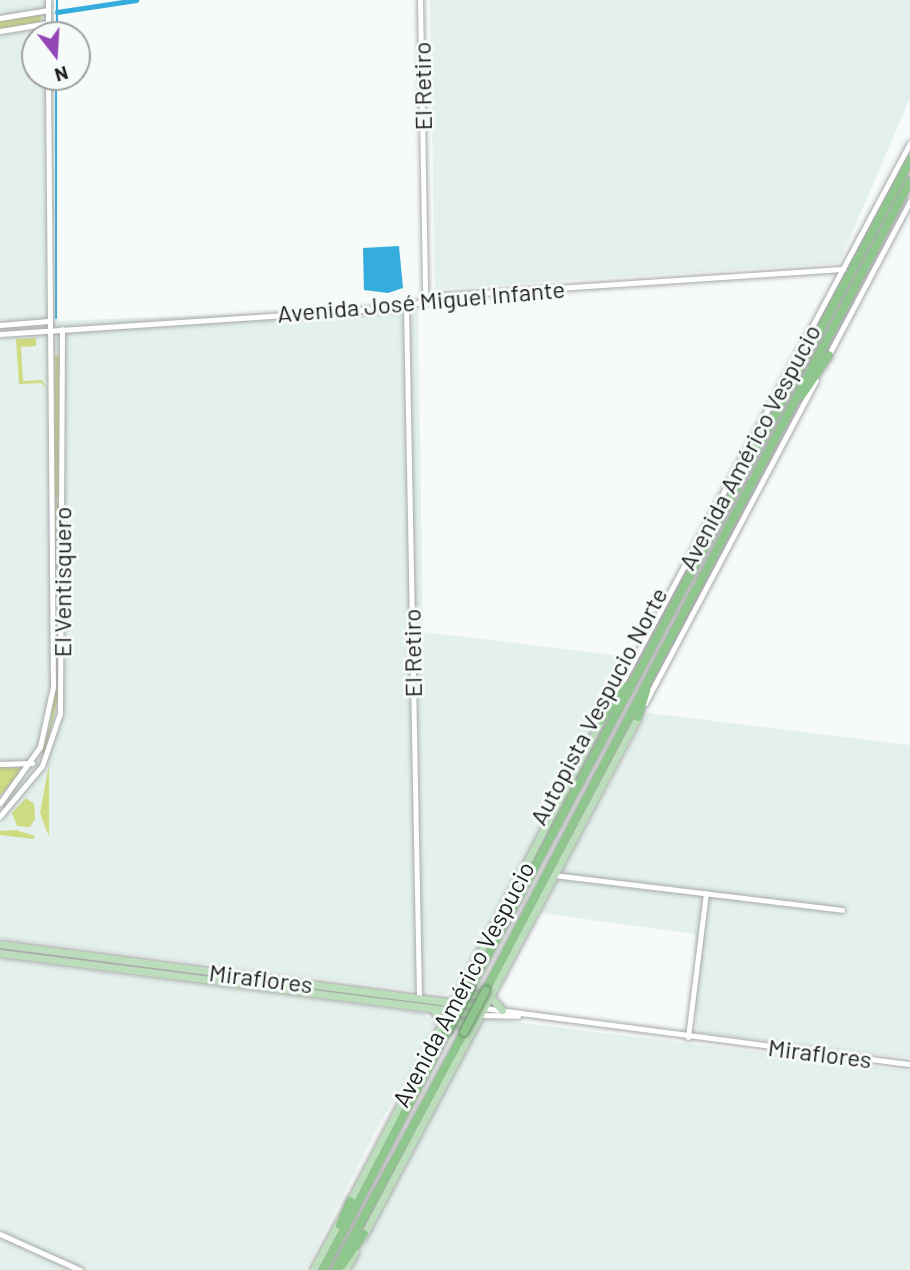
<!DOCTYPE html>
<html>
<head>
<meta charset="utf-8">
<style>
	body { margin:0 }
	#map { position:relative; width:910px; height:1270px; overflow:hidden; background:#f6faf9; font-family:Barlow,sans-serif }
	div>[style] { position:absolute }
	.built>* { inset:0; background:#e3f0eb }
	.green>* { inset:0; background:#cfdb80; transform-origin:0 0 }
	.water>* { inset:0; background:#34addd }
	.stream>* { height:2px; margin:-1px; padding:0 1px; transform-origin:1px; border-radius:1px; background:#34addd }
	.canal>* { height:4.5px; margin:-2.25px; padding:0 2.25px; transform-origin:2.25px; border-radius:2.25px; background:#34addd }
	.roads { filter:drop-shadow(0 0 2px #a7aaa9) drop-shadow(0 0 2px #a7aaa9) }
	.minor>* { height:5px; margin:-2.5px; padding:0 2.5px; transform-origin:2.5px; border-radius:2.5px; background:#fff }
	.major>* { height:7px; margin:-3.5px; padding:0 3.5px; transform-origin:3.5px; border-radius:3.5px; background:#bcddbb }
	.highway>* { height:8px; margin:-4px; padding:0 4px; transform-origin:4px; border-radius:4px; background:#8fc68d }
	.bridges { filter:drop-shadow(0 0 2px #668a65) drop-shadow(0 0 2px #668a65) }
	.highway-bridge>* { height:8px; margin:-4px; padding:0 4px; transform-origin:4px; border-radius:4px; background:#8fc68d }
	span { translate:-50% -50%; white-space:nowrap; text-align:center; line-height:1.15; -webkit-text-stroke:6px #f6faf9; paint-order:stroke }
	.street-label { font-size:24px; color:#1b1c1b }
	.north { position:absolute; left:21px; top:21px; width:70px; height:70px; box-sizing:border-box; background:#f6faf9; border:2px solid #9ea1a0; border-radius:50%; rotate:163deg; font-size:19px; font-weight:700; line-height:28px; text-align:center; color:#1b1c1b }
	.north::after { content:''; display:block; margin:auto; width:24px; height:32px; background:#9445b5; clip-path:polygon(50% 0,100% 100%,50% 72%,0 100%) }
</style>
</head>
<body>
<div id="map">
	<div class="built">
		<div style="clip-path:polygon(0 0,54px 0,54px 35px,35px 35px,35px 77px,54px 77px,55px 321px,418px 308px,423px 632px,630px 657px,460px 982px,445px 994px,0 938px)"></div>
		<div style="clip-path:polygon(430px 0,910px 0,910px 98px,839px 263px,435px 289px)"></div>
		<div style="clip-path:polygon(648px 713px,910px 745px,910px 1058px,700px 1033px,696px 1029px,695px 934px,540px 913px)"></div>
		<div style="clip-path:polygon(0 959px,423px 1013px,437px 1027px,380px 1123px,305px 1270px,0 1270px)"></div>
		<div style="clip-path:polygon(484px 1018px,910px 1071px,910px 1270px,351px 1270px)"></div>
	</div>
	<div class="green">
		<div style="clip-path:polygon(42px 14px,40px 22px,0 29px,0 20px)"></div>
		<div style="clip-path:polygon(36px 338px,36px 346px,21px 347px,23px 381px,42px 380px,46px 388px,41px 383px,19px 384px,16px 339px)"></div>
		<div style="left:55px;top:356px;width:6px;height:143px"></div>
		<div style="left:55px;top:503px;width:5px;height:147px"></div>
		<div style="clip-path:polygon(54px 654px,59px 654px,59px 694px,45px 754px,41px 753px,51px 723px)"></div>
		<div style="clip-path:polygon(49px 765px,49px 837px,40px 813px)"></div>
		<div style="clip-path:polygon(0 767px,24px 768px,0 796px)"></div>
		<div style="clip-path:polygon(26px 798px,34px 804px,35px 819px,30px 827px,17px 826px,12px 813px)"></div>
		<div style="clip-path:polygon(16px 830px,35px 836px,34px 839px,0 835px,0 831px)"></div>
		<div style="left:31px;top:950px;width:423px;height:4px;rotate:7deg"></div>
	</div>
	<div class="water">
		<div style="clip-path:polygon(399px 246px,403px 288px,388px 293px,364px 290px,363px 248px)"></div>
	</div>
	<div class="stream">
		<div style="left:57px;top:35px;width:35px;rotate:-90deg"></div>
		<div style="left:56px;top:318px;width:241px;rotate:-90deg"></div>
	</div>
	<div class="canal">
		<div style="left:57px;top:12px;width:80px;rotate:-8.6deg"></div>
	</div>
	<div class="roads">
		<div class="minor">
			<div style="left:420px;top:0;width:297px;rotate:89deg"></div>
			<div style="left:0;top:18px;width:49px;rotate:-9.5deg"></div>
			<div style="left:0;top:31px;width:49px;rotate:-9.5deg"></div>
			<div style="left:48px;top:35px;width:35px;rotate:-90deg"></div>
			<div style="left:406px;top:307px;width:692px;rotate:88.92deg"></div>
			<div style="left:0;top:325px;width:49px;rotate:-4.7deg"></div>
			<div style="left:0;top:334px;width:407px;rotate:-3.8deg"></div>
			<div style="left:406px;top:307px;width:32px;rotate:-20deg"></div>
			<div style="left:436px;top:296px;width:408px;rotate:-3.8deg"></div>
			<div style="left:828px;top:356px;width:175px;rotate:-62.1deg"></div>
			<div style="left:613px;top:699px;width:630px;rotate:-61.89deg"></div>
			<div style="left:645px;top:703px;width:365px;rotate:-62.1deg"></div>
			<div style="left:0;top:764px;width:32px;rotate:-2deg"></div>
			<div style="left:0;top:803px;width:69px;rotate:-54.5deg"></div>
			<div style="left:40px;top:747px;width:61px;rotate:-77.8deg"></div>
			<div style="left:53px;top:687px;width:610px;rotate:-90.47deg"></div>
			<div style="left:0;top:816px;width:65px;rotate:-50deg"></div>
			<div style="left:42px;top:766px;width:56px;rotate:-71.2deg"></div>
			<div style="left:60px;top:713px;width:384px;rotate:-89.7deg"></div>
			<div style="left:554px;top:875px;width:290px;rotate:6.9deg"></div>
			<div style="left:483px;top:1008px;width:431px;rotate:7.5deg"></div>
			<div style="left:479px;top:1015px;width:39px;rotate:1deg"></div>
			<div style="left:688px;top:1037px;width:145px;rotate:-82.9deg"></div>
			<div style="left:0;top:1234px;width:88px;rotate:24.2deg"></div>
		</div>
		<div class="major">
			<div style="left:0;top:944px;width:486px;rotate:7.4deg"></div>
			<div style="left:0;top:953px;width:482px;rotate:7.3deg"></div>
			<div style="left:464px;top:995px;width:25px"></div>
			<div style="left:489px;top:995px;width:20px;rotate:49deg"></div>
			<div style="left:434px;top:1010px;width:17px;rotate:62deg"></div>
			<div style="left:442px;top:1025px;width:14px;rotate:-17deg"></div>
			<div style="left:455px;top:1021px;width:18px;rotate:19deg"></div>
			<div style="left:348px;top:1205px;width:547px;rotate:-62.45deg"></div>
			<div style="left:362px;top:1238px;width:590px;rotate:-62.09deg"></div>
			<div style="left:313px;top:1270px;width:59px;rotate:-61.7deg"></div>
			<div style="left:345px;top:1270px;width:21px;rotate:-61deg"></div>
		</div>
		<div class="highway">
			<div style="left:802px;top:395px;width:48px;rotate:-56deg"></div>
			<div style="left:638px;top:717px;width:28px;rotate:-73deg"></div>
			<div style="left:601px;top:720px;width:43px;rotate:-52.6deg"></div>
			<div style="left:470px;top:989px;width:938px;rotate:-62.01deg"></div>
			<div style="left:486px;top:990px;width:913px;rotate:-62.34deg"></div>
			<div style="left:340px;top:1225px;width:26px;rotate:-67deg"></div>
			<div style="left:342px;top:1265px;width:38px;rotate:-55deg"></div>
			<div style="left:323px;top:1270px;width:271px;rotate:-62.5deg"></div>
			<div style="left:335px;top:1270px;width:271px;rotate:-61.5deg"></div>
		</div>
	</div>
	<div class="bridges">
		<div class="highway-bridge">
			<div style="left:448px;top:1030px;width:47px;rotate:-61.8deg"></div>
			<div style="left:464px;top:1032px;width:47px;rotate:-62.4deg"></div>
		</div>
	</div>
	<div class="street-label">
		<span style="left:422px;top:86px;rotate:-91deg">El Retiro</span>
		<span style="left:421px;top:301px;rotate:-5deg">Avenida José Miguel Infante</span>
		<span style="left:749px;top:447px;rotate:-62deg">Avenida Américo Vespucio</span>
		<span style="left:62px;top:582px;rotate:-90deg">El Ventisquero</span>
		<span style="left:412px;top:653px;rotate:-91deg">El Retiro</span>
		<span style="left:598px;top:706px;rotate:-62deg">Autopista Vespucio Norte</span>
		<span style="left:261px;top:978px;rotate:7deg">Miraflores</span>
		<span style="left:463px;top:984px;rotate:-62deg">Avenida Américo Vespucio</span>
		<span style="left:820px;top:1053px;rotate:7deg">Miraflores</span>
	</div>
	<div class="north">N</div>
</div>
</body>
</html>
